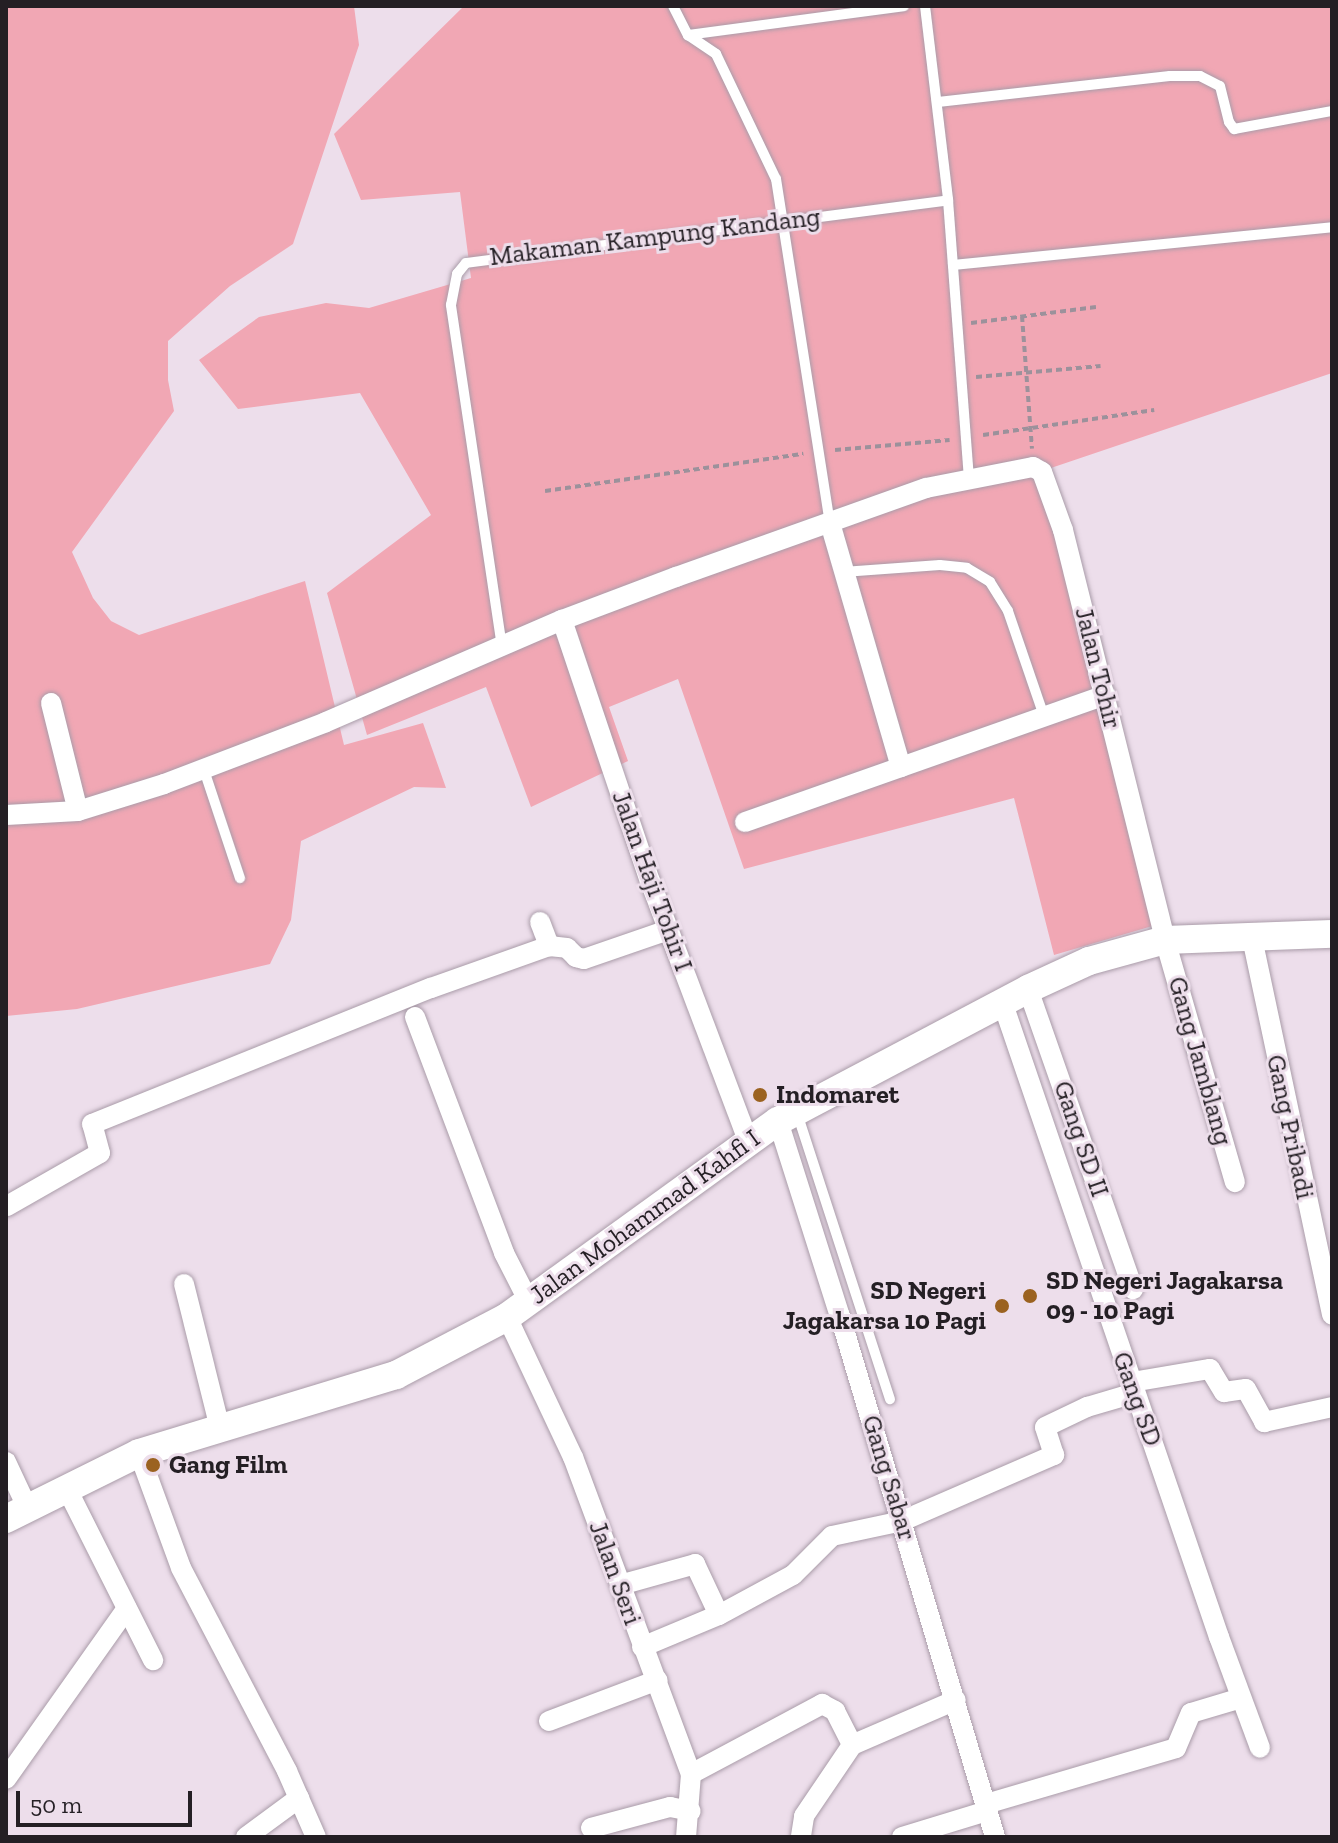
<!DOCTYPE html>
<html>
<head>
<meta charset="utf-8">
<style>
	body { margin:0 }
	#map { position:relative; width:1338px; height:1843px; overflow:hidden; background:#eddeeb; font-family:"Zilla Slab",serif }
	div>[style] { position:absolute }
	.green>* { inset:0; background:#f1a7b4 }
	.path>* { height:4px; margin-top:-2px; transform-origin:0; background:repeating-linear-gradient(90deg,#9c919b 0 6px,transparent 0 10px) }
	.roads { filter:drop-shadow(0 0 2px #aa9ca9) drop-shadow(0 0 2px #aa9ca9) }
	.service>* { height:10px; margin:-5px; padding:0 5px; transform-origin:5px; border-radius:5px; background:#fff }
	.minor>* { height:20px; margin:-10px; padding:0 10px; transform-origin:10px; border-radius:10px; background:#fff }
	.secondary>* { height:28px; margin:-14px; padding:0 14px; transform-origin:14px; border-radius:14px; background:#fff }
	.dots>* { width:22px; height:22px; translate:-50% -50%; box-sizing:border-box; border:4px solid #eddeeb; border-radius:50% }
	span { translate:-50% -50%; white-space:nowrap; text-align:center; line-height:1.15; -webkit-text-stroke:6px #eddeeb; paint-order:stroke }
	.street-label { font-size:26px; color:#241f24 }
	.poi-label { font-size:26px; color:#241f24; font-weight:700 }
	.left { translate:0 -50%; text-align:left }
	.right { translate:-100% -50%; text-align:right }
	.frame { position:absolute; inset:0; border:8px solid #241f24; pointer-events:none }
	.scale { position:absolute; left:16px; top:1791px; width:176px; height:36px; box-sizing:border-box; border:4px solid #241f24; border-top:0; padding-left:10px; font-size:24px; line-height:28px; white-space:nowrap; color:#241f24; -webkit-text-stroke:6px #eddeeb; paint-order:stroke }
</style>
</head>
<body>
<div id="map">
	<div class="green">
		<div style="clip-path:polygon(6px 6px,354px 6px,359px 45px,293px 244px,230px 286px,168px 341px,168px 380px,174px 411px,72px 552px,93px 598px,111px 621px,139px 635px,305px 581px,344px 745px,423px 723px,446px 788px,414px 787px,301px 841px,291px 920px,270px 964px,77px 1009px,6px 1016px)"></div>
		<div style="clip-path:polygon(464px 6px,1332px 6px,1332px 373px,1045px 470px,1166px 922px,1054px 955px,1014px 798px,744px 869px,678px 679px,609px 707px,628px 761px,531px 807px,486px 687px,367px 735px,327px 593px,431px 515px,360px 393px,238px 409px,199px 360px,259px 317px,326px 303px,369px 308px,471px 278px,460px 192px,361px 200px,334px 134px)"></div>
	</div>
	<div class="path">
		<div style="left:1022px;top:316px;width:133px;rotate:85.7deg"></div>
		<div style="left:971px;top:323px;width:126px;rotate:-7.3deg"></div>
		<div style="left:976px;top:377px;width:125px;rotate:-5deg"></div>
		<div style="left:983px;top:435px;width:173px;rotate:-8.3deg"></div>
		<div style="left:835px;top:450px;width:115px;rotate:-5deg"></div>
		<div style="left:545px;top:491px;width:261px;rotate:-8.2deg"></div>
	</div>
	<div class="roads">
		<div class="service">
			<div style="left:673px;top:6px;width:33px;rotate:63deg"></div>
			<div style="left:688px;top:35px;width:34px;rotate:34deg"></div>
			<div style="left:716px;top:54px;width:139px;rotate:64.4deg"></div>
			<div style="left:776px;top:179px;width:348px;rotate:81.1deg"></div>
			<div style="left:925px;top:6px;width:195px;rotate:83.2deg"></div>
			<div style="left:948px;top:200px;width:282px;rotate:85.7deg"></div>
			<div style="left:688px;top:35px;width:218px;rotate:-7.6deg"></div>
			<div style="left:938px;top:102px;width:233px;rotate:-6.4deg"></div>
			<div style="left:1170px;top:76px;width:30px"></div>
			<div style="left:1200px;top:76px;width:22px;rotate:27deg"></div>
			<div style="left:1220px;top:86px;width:37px;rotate:76deg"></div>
			<div style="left:1229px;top:122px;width:9px;rotate:54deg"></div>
			<div style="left:1234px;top:129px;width:100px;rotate:-10.4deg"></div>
			<div style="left:953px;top:265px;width:381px;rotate:-5.7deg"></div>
			<div style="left:843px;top:572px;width:97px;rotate:-4.1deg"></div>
			<div style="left:940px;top:565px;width:27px;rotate:6deg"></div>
			<div style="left:967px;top:568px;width:27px;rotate:31deg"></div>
			<div style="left:990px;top:582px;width:34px;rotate:58deg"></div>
			<div style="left:1008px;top:611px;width:111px;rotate:71.1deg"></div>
			<div style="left:502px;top:647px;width:346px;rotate:-98.5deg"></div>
			<div style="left:451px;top:305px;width:32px;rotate:-79deg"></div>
			<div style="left:457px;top:274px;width:14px;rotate:-51deg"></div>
			<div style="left:466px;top:263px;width:486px;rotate:-7.4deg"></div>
			<div style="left:204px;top:770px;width:114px;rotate:71.6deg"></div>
			<div style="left:797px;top:1113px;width:301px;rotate:72deg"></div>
		</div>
		<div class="minor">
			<div style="left:830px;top:523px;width:254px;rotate:73.8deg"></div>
			<div style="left:901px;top:767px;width:217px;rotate:-19.4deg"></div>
			<div style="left:562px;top:620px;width:275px;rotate:71.4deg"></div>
			<div style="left:650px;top:881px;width:277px;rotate:69.3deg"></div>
			<div style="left:51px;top:703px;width:111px;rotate:76deg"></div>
			<div style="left:6px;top:815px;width:72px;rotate:-3.2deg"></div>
			<div style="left:78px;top:811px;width:90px;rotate:-17.4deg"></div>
			<div style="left:164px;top:784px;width:173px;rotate:-20.9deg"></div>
			<div style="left:326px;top:722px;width:257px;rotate:-23.4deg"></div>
			<div style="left:562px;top:620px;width:122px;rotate:-20.7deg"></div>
			<div style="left:676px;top:577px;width:265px;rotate:-19.6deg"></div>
			<div style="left:926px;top:488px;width:109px;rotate:-11.1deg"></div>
			<div style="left:1033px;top:467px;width:10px;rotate:29deg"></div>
			<div style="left:1042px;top:472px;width:62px;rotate:70.1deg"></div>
			<div style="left:1063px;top:530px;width:422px;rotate:76deg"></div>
			<div style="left:1165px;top:940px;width:252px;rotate:73.9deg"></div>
			<div style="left:745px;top:822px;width:165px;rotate:-19.4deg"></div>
			<div style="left:540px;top:922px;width:26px;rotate:69deg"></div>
			<div style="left:1252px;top:938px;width:385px;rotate:78deg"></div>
			<div style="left:1028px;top:989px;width:318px;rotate:70.7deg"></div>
			<div style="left:1003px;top:1004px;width:669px;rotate:71.16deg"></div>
			<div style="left:1219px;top:1637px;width:118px;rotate:69.7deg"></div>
			<div style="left:415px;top:1017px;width:252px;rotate:69.3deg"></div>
			<div style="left:504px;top:1253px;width:55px;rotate:63deg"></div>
			<div style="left:778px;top:1121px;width:205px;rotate:72.4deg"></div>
			<div style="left:840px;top:1316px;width:544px;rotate:73.43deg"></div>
			<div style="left:7px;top:1206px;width:107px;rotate:-29.7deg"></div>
			<div style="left:100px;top:1153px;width:30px;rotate:-105deg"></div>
			<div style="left:92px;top:1124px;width:365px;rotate:-21.9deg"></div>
			<div style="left:431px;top:988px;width:125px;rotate:-19.6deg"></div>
			<div style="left:549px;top:946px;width:18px;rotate:6deg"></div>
			<div style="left:567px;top:948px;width:13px;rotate:45deg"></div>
			<div style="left:576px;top:957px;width:8px;rotate:14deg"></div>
			<div style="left:584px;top:959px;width:89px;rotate:-19deg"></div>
			<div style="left:184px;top:1284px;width:148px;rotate:76deg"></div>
			<div style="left:507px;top:1317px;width:155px;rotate:64.8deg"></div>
			<div style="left:573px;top:1457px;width:338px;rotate:69.6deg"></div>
			<div style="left:691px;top:1774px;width:63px;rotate:94.5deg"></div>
			<div style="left:1132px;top:1382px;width:79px;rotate:-9.5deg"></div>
			<div style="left:1210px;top:1369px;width:27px;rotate:59deg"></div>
			<div style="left:1224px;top:1392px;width:22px;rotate:-8deg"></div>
			<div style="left:1246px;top:1389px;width:38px;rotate:61deg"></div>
			<div style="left:1264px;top:1422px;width:70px;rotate:-12.4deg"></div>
			<div style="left:139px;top:1453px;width:122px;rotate:69.9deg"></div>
			<div style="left:181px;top:1568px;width:229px;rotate:62.4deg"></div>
			<div style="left:287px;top:1771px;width:72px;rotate:66.3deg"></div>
			<div style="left:6px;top:1462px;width:50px;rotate:65deg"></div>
			<div style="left:66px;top:1487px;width:194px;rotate:63.3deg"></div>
			<div style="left:620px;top:1585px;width:78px;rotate:-15.6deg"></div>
			<div style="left:695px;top:1564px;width:56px;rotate:64.8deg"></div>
			<div style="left:642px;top:1647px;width:83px;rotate:-22.6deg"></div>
			<div style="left:719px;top:1615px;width:84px;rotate:-28.4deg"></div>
			<div style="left:793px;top:1575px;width:55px;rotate:-45deg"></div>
			<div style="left:832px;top:1536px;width:72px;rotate:-12.1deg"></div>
			<div style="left:902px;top:1521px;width:166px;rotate:-23.5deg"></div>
			<div style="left:1054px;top:1455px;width:29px;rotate:-108deg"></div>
			<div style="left:1045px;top:1427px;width:47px;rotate:-25.5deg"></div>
			<div style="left:1087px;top:1407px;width:50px;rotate:-16.3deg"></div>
			<div style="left:549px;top:1721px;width:116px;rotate:-20.6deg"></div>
			<div style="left:691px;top:1774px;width:149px;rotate:-28.1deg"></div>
			<div style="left:822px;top:1704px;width:15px;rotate:28deg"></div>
			<div style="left:835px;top:1711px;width:38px;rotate:63deg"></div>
			<div style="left:6px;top:1779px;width:209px;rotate:-54.7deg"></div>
			<div style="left:986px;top:1804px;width:198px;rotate:-16.4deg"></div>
			<div style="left:1176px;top:1748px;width:38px;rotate:-67deg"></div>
			<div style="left:1191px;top:1713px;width:52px;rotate:-16.7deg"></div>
			<div style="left:591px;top:1828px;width:82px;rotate:-14.9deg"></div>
			<div style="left:670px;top:1807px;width:21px;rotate:11deg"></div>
			<div style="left:801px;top:1836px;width:20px;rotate:-81deg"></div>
			<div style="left:804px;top:1816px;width:86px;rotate:-55.9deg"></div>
			<div style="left:852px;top:1745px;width:113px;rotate:-23.4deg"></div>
			<div style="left:246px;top:1837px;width:66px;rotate:-36.3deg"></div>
			<div style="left:902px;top:1837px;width:89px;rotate:-17deg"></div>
		</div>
		<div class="secondary">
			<div style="left:6px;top:1519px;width:148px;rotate:-26.4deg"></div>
			<div style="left:139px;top:1453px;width:269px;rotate:-16.9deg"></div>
			<div style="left:396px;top:1375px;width:125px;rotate:-27.6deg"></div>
			<div style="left:507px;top:1317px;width:334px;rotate:-35.9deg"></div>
			<div style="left:778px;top:1121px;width:283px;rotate:-27.8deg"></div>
			<div style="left:1028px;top:989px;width:67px;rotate:-24.7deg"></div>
			<div style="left:1089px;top:961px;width:79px;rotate:-15.4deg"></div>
			<div style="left:1165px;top:940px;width:167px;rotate:-2.1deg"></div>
		</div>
	</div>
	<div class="dots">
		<div style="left:760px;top:1095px;background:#9b6220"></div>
		<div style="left:1030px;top:1296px;background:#9b6220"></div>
		<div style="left:1002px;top:1306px;background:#9b6220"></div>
		<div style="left:153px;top:1465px;background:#9b6220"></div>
	</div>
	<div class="street-label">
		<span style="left:655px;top:237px;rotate:-7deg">Makaman Kampung Kandang</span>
		<span style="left:1098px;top:668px;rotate:76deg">Jalan Tohir</span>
		<span style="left:652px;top:881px;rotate:70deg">Jalan Haji Tohir I</span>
		<span style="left:1200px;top:1061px;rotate:74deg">Gang Jamblang</span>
		<span style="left:1290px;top:1127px;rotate:78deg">Gang Pribadi</span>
		<span style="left:1081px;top:1139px;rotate:71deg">Gang SD II</span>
		<span style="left:645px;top:1217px;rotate:-36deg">Jalan Mohammad Kahfi I</span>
		<span style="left:1137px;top:1399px;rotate:70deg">Gang SD</span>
		<span style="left:889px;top:1478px;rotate:73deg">Gang Sabar</span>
		<span style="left:615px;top:1573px;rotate:70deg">Jalan Seri</span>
	</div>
	<div class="poi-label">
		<span class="left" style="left:776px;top:1095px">Indomaret</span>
		<span class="left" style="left:1046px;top:1296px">SD Negeri Jagakarsa<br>09 - 10 Pagi</span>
		<span class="right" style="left:986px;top:1306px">SD Negeri<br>Jagakarsa 10 Pagi</span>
		<span class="left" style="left:169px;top:1465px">Gang Film</span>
	</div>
	<div class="frame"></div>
	<div class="scale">50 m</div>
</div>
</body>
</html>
